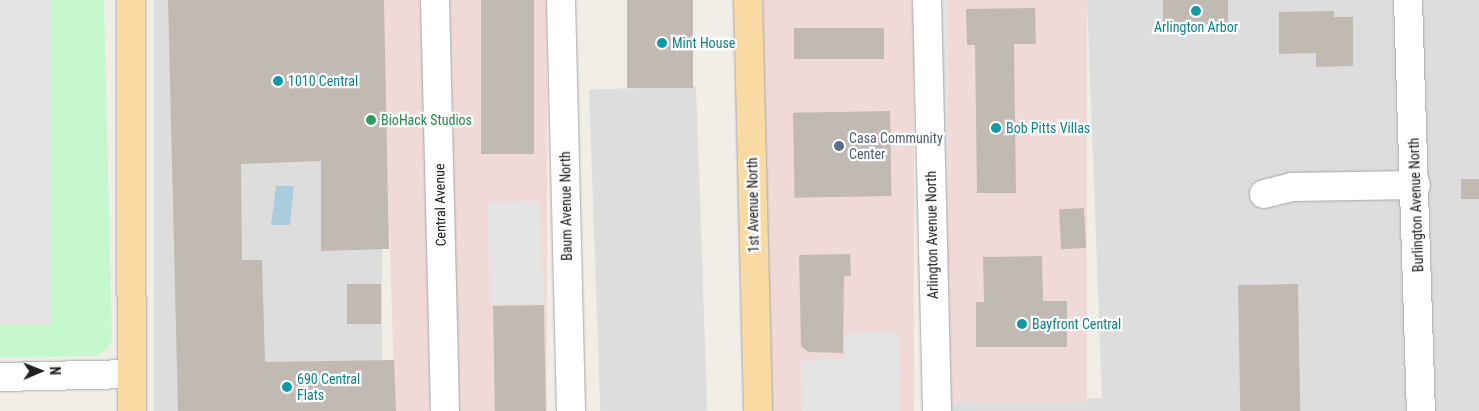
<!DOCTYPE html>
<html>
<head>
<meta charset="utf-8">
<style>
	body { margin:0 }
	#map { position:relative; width:1479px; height:411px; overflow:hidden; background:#f0eee7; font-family:"Roboto Condensed",sans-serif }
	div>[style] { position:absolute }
	.residential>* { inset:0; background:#dedddd; transform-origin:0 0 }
	.commercial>* { inset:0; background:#f0dad7; transform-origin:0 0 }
	.park>* { inset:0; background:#c6f8ce }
	.parking>* { inset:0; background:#e4e4e4; transform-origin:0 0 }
	.water>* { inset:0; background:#a9cddc }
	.building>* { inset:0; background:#c1bab3; transform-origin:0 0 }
	.roads { filter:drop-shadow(0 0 1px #a7a7a7) drop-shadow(0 0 1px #a7a7a7) }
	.minor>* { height:28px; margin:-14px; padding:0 14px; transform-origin:14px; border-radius:14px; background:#fff }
	.major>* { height:28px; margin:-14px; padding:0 14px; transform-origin:14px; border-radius:14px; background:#f9daa3 }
	.dots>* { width:14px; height:14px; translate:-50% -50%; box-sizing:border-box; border:2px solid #fff; border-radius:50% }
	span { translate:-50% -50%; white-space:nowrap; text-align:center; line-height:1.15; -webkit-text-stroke:4.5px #fff; paint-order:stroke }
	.culture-label { font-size:14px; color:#0d838f }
	.left { translate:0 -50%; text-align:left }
	.leisure-label { font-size:14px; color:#27864d }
	.service-label { font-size:14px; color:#4e5e75 }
	.street-label { font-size:14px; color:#202020 }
	.north { position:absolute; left:15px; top:346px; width:50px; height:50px; -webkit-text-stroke:4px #fff; paint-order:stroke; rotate:89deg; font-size:14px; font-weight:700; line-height:20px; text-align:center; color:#202020 }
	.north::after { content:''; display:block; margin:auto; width:18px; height:22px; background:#202020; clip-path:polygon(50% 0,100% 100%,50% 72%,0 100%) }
</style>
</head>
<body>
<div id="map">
	<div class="residential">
		<div style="left:154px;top:0;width:228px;height:411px"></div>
		<div style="clip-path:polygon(1087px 0,1396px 0,1403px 174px,1291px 176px,1249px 186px,1256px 207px,1293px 198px,1404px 196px,1409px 411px,950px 411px,949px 402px,1102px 398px)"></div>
		<div style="clip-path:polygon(1420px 0,1479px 0,1479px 411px,1434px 411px)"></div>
		<div style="left:696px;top:86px;width:325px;height:107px;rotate:88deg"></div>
	</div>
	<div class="commercial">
		<div style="clip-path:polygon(382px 0,423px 0,430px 411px,395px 411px)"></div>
		<div style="left:448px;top:0;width:99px;height:411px"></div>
		<div style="left:763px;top:0;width:151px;height:411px"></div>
		<div style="left:939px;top:0;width:148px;height:402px"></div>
	</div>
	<div class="park">
		<div style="clip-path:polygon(0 0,104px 0,112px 340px,107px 349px,97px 356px,0 358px)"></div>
	</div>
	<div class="parking">
		<div style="left:0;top:0;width:52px;height:326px"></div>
		<div style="left:933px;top:0;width:15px;height:411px"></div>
		<div style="left:540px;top:201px;width:102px;height:53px;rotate:88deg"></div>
		<div style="clip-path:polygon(898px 332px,900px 411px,802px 411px,801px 361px,845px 359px,845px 333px)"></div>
	</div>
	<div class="water">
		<div style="clip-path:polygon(276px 186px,294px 186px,290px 225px,271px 225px)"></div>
	</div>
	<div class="building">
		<div style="clip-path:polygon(168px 0,384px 0,389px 249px,321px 251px,321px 161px,241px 164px,242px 260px,262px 260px,265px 362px,394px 360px,396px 411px,178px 411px)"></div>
		<div style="left:481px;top:0;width:53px;height:154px"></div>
		<div style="left:627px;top:0;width:66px;height:88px"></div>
		<div style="left:1163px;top:0;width:65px;height:24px"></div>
		<div style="clip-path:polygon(1035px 8px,1036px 44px,1014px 44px,1016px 193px,977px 193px,975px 45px,967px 45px,966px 9px)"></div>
		<div style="clip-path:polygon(1334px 11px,1334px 17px,1353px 17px,1353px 66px,1316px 67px,1316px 53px,1279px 54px,1279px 12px)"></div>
		<div style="left:884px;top:28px;width:31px;height:90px;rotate:90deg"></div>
		<div style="left:890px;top:111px;width:85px;height:97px;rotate:89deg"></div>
		<div style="left:1479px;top:179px;width:20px;height:18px;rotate:90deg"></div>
		<div style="left:1084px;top:208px;width:40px;height:25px;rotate:87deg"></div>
		<div style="clip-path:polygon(850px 254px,851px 276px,844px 276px,843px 353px,808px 352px,801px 346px,799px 255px)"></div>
		<div style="clip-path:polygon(1042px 256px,1043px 301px,1067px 301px,1067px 347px,976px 347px,976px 302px,984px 302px,983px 257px)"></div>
		<div style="left:347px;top:284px;width:34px;height:40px"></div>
		<div style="left:1298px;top:284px;width:127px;height:60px;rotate:89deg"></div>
		<div style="left:544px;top:305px;width:106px;height:51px;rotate:89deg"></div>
	</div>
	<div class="roads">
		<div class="minor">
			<div style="left:435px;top:0;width:411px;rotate:88.6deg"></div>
			<div style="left:561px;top:0;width:411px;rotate:88.6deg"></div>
			<div style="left:927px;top:0;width:411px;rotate:88.6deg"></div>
			<div style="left:1408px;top:0;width:411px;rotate:88.2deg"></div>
			<div style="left:1264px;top:194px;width:29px;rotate:-14deg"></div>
			<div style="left:1292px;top:187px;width:124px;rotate:-0.9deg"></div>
			<div style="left:0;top:377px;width:131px;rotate:-1.3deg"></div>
		</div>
		<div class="major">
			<div style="left:131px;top:0;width:411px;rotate:89.9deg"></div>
			<div style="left:748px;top:0;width:411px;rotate:88.6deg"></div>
		</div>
	</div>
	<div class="dots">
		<div style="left:1196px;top:11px;background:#0f9aa8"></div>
		<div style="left:662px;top:43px;background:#0f9aa8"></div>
		<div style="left:278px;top:81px;background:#0f9aa8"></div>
		<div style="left:371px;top:120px;background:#2e9e5b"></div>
		<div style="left:996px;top:128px;background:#0f9aa8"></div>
		<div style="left:839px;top:146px;background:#5c6f8a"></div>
		<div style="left:1022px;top:324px;background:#0f9aa8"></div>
		<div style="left:287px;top:387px;background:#0f9aa8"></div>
	</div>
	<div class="culture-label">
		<span style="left:1196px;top:27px">Arlington Arbor</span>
		<span class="left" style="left:672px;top:43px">Mint House</span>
		<span class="left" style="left:288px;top:81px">1010 Central</span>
		<span class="left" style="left:1006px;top:128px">Bob Pitts Villas</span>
		<span class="left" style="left:1032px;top:324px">Bayfront Central</span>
		<span class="left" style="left:297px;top:387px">690 Central<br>Flats</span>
	</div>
	<div class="leisure-label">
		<span class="left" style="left:381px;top:120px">BioHack Studios</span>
	</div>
	<div class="service-label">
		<span class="left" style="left:849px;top:146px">Casa Community<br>Center</span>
	</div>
	<div class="street-label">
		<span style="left:440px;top:205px;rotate:-91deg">Central Avenue</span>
		<span style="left:753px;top:205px;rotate:-91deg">1st Avenue North</span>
		<span style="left:1416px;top:205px;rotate:-92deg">Burlington Avenue North</span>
		<span style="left:566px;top:206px;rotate:-91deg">Baum Avenue North</span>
		<span style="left:932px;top:235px;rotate:-91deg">Arlington Avenue North</span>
	</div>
	<div class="north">N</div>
</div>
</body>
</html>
